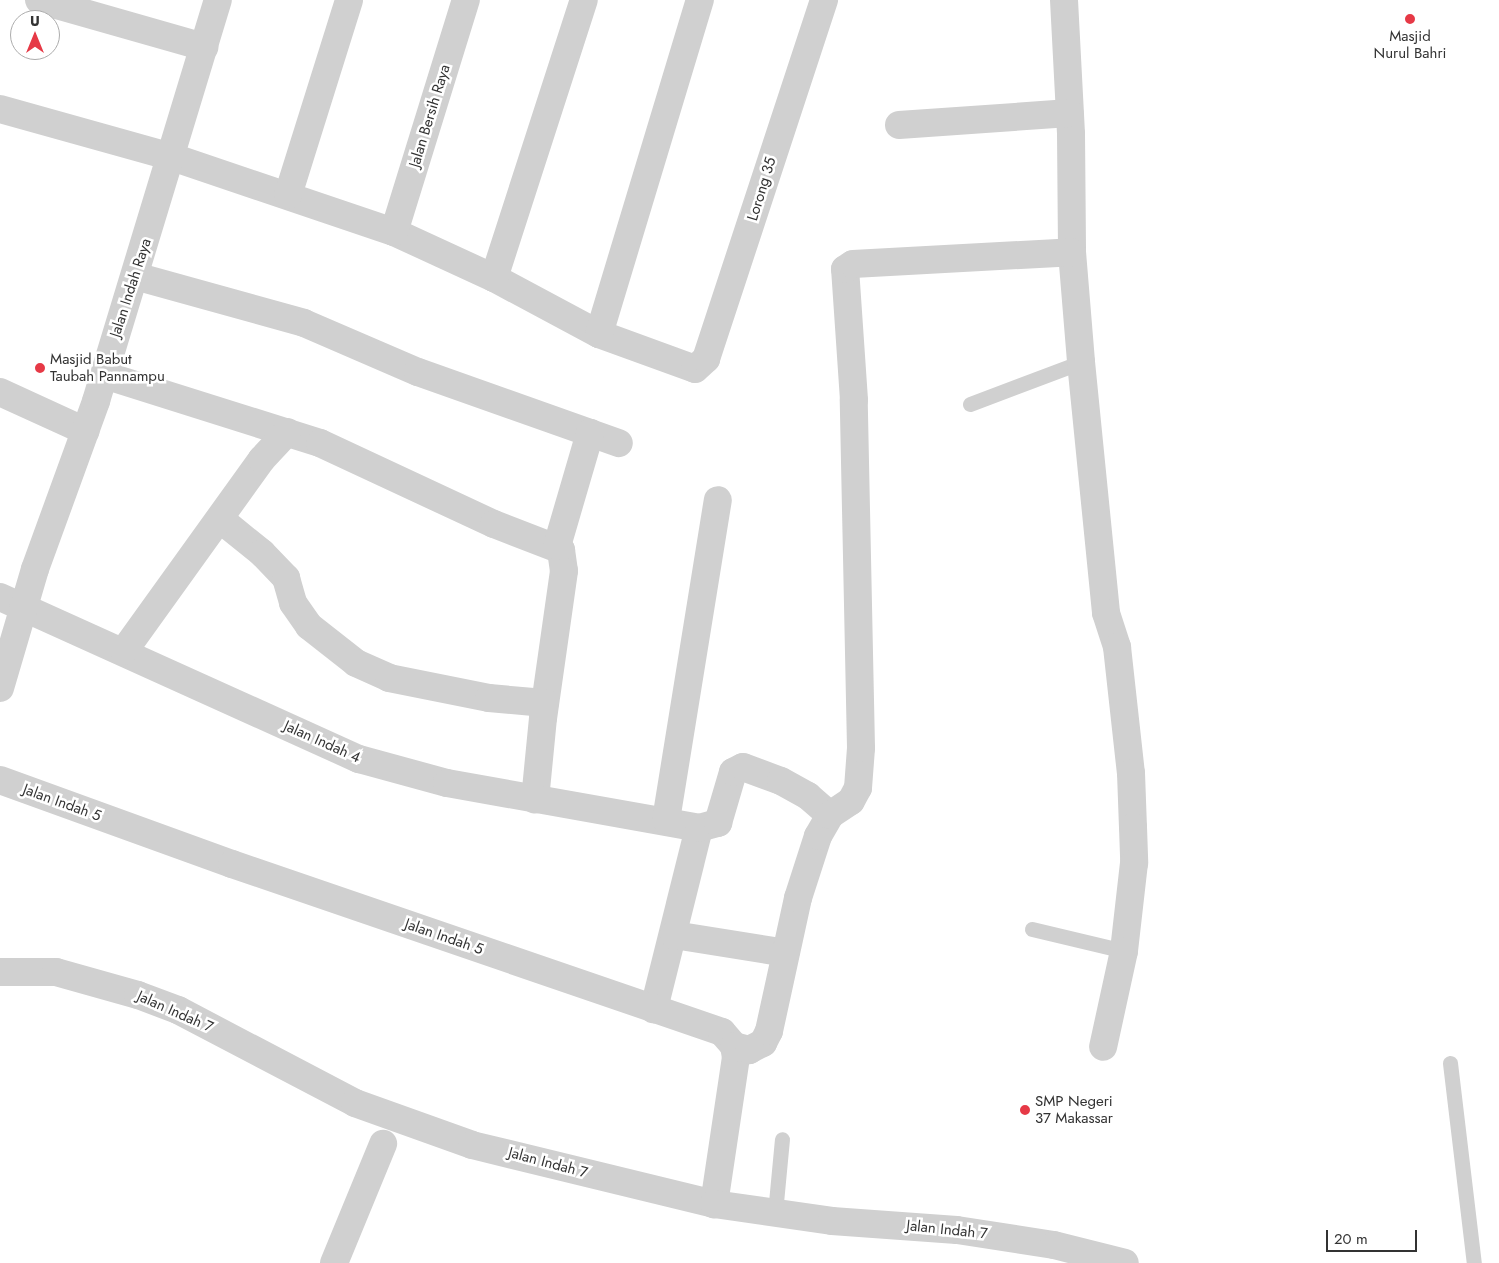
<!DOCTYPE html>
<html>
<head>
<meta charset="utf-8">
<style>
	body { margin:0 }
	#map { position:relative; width:1499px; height:1263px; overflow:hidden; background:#fff; font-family:Jost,sans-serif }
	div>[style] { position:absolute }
	.service>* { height:15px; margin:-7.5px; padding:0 7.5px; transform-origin:7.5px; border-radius:7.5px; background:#d0d0d0 }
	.minor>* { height:28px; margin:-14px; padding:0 14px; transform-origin:14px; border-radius:14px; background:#d0d0d0 }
	.dots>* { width:14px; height:14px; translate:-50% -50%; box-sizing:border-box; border:2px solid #fff; border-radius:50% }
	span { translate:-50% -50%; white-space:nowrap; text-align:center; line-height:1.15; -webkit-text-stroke:5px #fff; paint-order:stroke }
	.poi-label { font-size:15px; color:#333 }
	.left { translate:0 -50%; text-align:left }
	.street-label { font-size:15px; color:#333 }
	.north { position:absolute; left:10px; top:10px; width:50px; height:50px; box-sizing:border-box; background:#fff; border:1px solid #adadad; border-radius:50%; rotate:0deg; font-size:14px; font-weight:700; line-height:20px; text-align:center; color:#333 }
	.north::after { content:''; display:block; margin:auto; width:18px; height:22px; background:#e63946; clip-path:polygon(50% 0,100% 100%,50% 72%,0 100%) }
	.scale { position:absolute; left:1326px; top:1230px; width:91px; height:22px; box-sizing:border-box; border:2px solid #333; border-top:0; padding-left:6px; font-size:15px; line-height:18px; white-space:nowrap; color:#333; -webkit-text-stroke:4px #fff; paint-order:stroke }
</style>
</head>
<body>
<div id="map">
	<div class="service">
		<div style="left:970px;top:404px;width:119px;rotate:-20.7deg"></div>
		<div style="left:1032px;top:929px;width:95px;rotate:13.4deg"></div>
		<div style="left:1450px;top:1063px;width:201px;rotate:83.2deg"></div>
		<div style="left:775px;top:1213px;width:74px;rotate:-84.6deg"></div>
	</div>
	<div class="minor">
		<div style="left:39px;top:0;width:172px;rotate:15.9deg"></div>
		<div style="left:1064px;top:0;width:134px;rotate:87deg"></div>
		<div style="left:1071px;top:134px;width:118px;rotate:89.5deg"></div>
		<div style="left:1072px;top:252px;width:110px;rotate:85.3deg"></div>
		<div style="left:1081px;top:362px;width:252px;rotate:84.3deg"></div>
		<div style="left:1106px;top:613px;width:36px;rotate:72deg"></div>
		<div style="left:1117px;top:647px;width:127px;rotate:83.7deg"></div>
		<div style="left:1131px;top:773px;width:54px;rotate:87.9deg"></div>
		<div style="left:1133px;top:827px;width:36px;rotate:88deg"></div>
		<div style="left:1134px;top:863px;width:89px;rotate:96.5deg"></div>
		<div style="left:1124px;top:951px;width:98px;rotate:102.3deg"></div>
		<div style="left:0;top:109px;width:179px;rotate:15.6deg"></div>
		<div style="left:172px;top:157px;width:234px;rotate:18.7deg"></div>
		<div style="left:394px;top:232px;width:110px;rotate:24.7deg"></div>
		<div style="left:494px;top:278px;width:119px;rotate:28.1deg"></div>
		<div style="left:599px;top:334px;width:102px;rotate:20deg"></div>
		<div style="left:695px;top:369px;width:15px;rotate:-42deg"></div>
		<div style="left:706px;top:359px;width:378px;rotate:-71.8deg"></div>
		<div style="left:899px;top:125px;width:171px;rotate:-4deg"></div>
		<div style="left:288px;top:195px;width:204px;rotate:-72.6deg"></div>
		<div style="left:394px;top:232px;width:243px;rotate:-72.8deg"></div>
		<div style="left:135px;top:276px;width:175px;rotate:15.5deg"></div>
		<div style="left:304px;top:323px;width:124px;rotate:23.3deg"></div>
		<div style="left:418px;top:372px;width:213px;rotate:19.5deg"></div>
		<div style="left:494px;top:278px;width:292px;rotate:-72.1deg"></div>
		<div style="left:599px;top:334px;width:349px;rotate:-73.2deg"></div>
		<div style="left:104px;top:375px;width:226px;rotate:17.5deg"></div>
		<div style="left:320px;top:443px;width:192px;rotate:25deg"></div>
		<div style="left:494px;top:524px;width:72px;rotate:21.2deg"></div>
		<div style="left:561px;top:550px;width:21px;rotate:82deg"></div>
		<div style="left:564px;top:571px;width:148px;rotate:98.1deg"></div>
		<div style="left:543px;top:718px;width:82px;rotate:95.6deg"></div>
		<div style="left:0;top:392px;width:94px;rotate:24.6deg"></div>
		<div style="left:220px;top:519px;width:54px;rotate:39deg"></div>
		<div style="left:262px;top:553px;width:35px;rotate:46deg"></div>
		<div style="left:286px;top:578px;width:26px;rotate:74deg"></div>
		<div style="left:293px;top:603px;width:28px;rotate:55deg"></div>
		<div style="left:309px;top:626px;width:60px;rotate:38.2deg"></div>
		<div style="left:356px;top:663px;width:36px;rotate:24deg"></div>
		<div style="left:389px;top:678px;width:102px;rotate:11.3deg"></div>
		<div style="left:489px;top:698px;width:56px;rotate:5.1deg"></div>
		<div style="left:557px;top:546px;width:118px;rotate:-73.7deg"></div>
		<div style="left:0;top:597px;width:394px;rotate:24.3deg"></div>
		<div style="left:359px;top:759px;width:91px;rotate:15.3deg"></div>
		<div style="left:447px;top:783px;width:256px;rotate:10.1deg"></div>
		<div style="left:699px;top:828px;width:187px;rotate:104deg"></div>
		<div style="left:124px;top:651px;width:236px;rotate:-54.3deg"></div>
		<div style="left:262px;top:459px;width:37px;rotate:-47deg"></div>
		<div style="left:0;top:688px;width:124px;rotate:-73.6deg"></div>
		<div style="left:35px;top:569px;width:179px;rotate:-70deg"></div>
		<div style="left:96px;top:401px;width:419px;rotate:-73.1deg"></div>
		<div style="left:0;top:780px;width:247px;rotate:19.9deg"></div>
		<div style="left:232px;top:864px;width:518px;rotate:18.92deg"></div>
		<div style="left:722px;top:1032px;width:18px;rotate:49deg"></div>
		<div style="left:734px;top:1046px;width:11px;rotate:80deg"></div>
		<div style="left:736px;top:1057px;width:149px;rotate:98.5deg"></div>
		<div style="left:666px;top:820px;width:324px;rotate:-80.8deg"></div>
		<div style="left:699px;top:828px;width:20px;rotate:-15deg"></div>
		<div style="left:718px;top:823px;width:53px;rotate:-73.6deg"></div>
		<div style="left:733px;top:772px;width:11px;rotate:-27deg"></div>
		<div style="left:743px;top:767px;width:40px;rotate:20.2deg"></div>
		<div style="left:781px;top:781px;width:31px;rotate:29deg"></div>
		<div style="left:808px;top:796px;width:29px;rotate:41deg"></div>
		<div style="left:674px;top:935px;width:113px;rotate:9.1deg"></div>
		<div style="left:0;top:972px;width:56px"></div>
		<div style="left:56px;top:972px;width:85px;rotate:15.7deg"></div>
		<div style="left:138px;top:995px;width:43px;rotate:20.6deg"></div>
		<div style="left:178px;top:1010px;width:200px;rotate:27.7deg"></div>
		<div style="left:355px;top:1103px;width:124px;rotate:19.7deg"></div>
		<div style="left:472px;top:1145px;width:249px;rotate:13.7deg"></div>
		<div style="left:714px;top:1204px;width:119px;rotate:8.2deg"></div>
		<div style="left:832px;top:1221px;width:125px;rotate:4.1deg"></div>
		<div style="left:957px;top:1230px;width:98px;rotate:8.8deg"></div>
		<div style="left:1054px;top:1245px;width:73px;rotate:14.2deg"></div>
		<div style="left:734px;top:1046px;width:16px;rotate:15deg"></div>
		<div style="left:749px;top:1050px;width:16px;rotate:-27deg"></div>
		<div style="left:763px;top:1043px;width:13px;rotate:-63deg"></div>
		<div style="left:769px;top:1031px;width:136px;rotate:-77.7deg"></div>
		<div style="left:798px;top:898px;width:65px;rotate:-72.1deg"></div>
		<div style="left:818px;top:836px;width:24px;rotate:-60deg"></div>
		<div style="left:830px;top:815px;width:25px;rotate:-34deg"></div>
		<div style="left:851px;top:801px;width:15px;rotate:-62deg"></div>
		<div style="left:858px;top:788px;width:40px;rotate:-85.7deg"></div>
		<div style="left:861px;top:748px;width:348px;rotate:-91.2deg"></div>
		<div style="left:854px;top:400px;width:131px;rotate:-93.9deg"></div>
		<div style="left:845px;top:269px;width:9px;rotate:-32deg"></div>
		<div style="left:853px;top:264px;width:219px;rotate:-3.1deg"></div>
		<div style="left:334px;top:1263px;width:129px;rotate:-67.6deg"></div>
	</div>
	<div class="dots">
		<div style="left:1410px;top:19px;background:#e63946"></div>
		<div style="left:40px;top:368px;background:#e63946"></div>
		<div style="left:1025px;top:1110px;background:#e63946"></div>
	</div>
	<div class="poi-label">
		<span style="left:1410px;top:45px">Masjid<br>Nurul Bahri</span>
		<span class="left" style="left:50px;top:368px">Masjid Babut<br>Taubah Pannampu</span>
		<span class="left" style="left:1035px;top:1110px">SMP Negeri<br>37 Makassar</span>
	</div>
	<div class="street-label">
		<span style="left:430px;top:116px;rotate:-73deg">Jalan Bersih Raya</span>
		<span style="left:762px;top:189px;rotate:-73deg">Lorong 35</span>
		<span style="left:131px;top:288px;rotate:-72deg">Jalan Indah Raya</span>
		<span style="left:322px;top:742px;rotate:24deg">Jalan Indah 4</span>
		<span style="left:62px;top:803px;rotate:20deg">Jalan Indah 5</span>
		<span style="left:444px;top:937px;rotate:19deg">Jalan Indah 5</span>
		<span style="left:175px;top:1012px;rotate:24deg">Jalan Indah 7</span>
		<span style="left:548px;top:1163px;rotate:15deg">Jalan Indah 7</span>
		<span style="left:947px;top:1230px;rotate:6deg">Jalan Indah 7</span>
	</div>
	<div class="north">U</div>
	<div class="scale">20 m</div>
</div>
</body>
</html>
